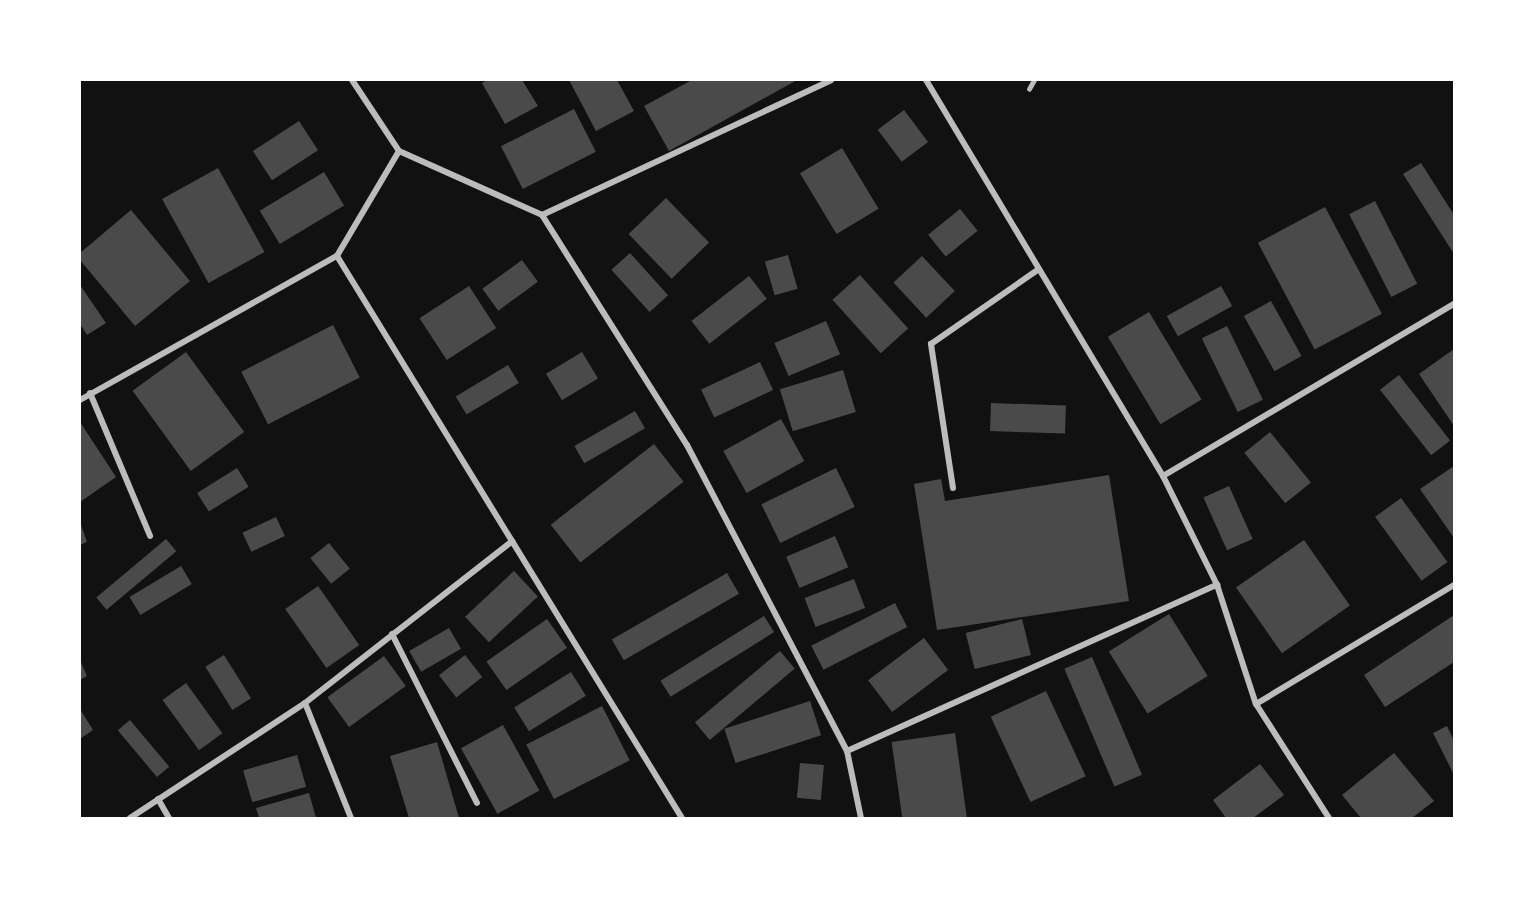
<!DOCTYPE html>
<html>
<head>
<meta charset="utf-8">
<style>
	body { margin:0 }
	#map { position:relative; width:1534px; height:898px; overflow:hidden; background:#111; font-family:"Space Grotesk",sans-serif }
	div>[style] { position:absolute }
	.building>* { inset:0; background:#4a4a4a; transform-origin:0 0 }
	.service>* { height:4.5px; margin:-2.25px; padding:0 2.25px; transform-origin:2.25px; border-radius:2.25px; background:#bcbcbc }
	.minor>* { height:6px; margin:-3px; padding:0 3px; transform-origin:3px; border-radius:3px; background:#bcbcbc }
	span { translate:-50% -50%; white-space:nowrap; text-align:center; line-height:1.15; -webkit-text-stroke:4.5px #fff; paint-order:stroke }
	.frame { position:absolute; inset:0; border:81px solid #fff; pointer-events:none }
</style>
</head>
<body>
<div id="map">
	<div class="building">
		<div style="clip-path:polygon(488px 80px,522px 80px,538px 106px,505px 124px,482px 83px)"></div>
		<div style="clip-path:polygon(569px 80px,617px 80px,634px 111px,596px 131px)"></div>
		<div style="clip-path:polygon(692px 80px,797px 80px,669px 151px,644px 106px)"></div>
		<div style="left:574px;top:109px;width:48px;height:82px;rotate:63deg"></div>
		<div style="left:904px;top:110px;width:40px;height:33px;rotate:53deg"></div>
		<div style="left:299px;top:121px;width:35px;height:55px;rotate:57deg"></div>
		<div style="left:842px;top:148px;width:71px;height:49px;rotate:59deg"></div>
		<div style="clip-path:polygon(1421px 163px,1454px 215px,1454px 254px,1403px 174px)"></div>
		<div style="left:218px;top:168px;width:96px;height:64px;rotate:61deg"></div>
		<div style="left:324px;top:172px;width:39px;height:75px;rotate:59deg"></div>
		<div style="left:666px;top:198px;width:62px;height:52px;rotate:46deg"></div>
		<div style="left:1375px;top:201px;width:93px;height:29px;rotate:63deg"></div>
		<div style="left:1325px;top:207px;width:121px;height:76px;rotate:62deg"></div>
		<div style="left:960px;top:209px;width:28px;height:41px;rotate:51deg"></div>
		<div style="clip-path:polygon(131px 210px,190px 281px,135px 326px,80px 260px,80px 253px)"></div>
		<div style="left:630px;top:253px;width:57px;height:25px;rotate:48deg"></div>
		<div style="left:788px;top:255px;width:35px;height:24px;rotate:74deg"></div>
		<div style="left:922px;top:256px;width:48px;height:39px;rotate:47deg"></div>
		<div style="left:522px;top:260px;width:27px;height:49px;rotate:54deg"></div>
		<div style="left:860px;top:275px;width:72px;height:37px;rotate:48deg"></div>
		<div style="left:749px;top:276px;width:29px;height:73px;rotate:52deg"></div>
		<div style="clip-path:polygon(80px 285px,106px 323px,87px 335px,80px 324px)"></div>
		<div style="left:469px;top:286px;width:50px;height:59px;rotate:57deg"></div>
		<div style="left:1221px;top:286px;width:23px;height:62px;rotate:61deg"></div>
		<div style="left:1271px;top:301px;width:63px;height:31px;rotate:61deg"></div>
		<div style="left:1149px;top:312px;width:102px;height:48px;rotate:59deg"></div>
		<div style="left:826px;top:321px;width:36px;height:56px;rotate:67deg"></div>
		<div style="left:333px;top:325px;width:59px;height:103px;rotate:63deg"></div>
		<div style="left:1227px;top:326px;width:82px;height:28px;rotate:64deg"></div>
		<div style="clip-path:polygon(1454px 349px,1454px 426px,1419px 374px)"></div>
		<div style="left:186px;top:352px;width:99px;height:66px;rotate:54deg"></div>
		<div style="left:582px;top:352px;width:31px;height:42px;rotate:59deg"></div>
		<div style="left:760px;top:362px;width:31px;height:65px;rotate:65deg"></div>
		<div style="left:508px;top:365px;width:21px;height:61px;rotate:59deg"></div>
		<div style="left:843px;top:370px;width:44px;height:66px;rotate:73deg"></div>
		<div style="left:1399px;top:375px;width:83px;height:24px;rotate:52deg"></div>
		<div style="left:991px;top:403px;width:75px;height:28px;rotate:2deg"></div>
		<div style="left:635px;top:411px;width:20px;height:70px;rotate:60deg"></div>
		<div style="left:781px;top:419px;width:48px;height:66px;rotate:61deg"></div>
		<div style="clip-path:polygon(80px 422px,116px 477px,80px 502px)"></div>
		<div style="left:1270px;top:432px;width:65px;height:33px;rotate:51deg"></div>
		<div style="left:654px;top:444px;width:48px;height:131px;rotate:52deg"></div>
		<div style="clip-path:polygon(1454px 466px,1454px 538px,1420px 489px)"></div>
		<div style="left:237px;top:468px;width:22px;height:47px;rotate:58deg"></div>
		<div style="left:836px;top:468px;width:43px;height:83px;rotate:64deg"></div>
		<div style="clip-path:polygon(1109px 475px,1129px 601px,937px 630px,914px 484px,941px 479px,945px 501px)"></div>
		<div style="left:1229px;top:486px;width:58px;height:28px;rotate:66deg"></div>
		<div style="left:1401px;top:498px;width:79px;height:32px;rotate:54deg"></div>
		<div style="left:276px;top:517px;width:21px;height:37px;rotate:65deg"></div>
		<div style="clip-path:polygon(80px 522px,87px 542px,80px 545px)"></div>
		<div style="left:835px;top:536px;width:34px;height:53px;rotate:67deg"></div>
		<div style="left:166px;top:539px;width:16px;height:91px;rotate:50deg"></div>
		<div style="left:1304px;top:540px;width:80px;height:83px;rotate:55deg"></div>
		<div style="left:329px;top:543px;width:33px;height:24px;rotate:51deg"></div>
		<div style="left:181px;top:566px;width:21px;height:60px;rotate:59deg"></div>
		<div style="left:514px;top:571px;width:35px;height:67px;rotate:47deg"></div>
		<div style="left:727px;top:573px;width:24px;height:133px;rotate:60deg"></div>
		<div style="left:854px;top:579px;width:31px;height:53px;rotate:69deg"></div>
		<div style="left:318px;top:586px;width:72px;height:40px;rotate:55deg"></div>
		<div style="left:895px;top:603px;width:27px;height:94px;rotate:63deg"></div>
		<div style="left:1169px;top:614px;width:73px;height:71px;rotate:58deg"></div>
		<div style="clip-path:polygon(1454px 615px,1454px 662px,1385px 707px,1364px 675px)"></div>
		<div style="left:764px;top:616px;width:19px;height:122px;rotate:58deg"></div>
		<div style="left:547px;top:619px;width:35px;height:74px;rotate:55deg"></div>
		<div style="left:1022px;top:619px;width:37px;height:58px;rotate:76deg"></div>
		<div style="left:449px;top:628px;width:24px;height:46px;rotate:60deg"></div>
		<div style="left:924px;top:638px;width:40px;height:70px;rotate:53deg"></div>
		<div style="left:780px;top:651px;width:23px;height:111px;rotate:50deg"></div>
		<div style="left:224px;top:655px;width:51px;height:22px;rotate:58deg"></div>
		<div style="left:465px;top:655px;width:28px;height:33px;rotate:52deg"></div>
		<div style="left:384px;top:656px;width:37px;height:70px;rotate:54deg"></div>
		<div style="left:1092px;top:657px;width:128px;height:30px;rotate:67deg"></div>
		<div style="clip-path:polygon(80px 660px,87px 676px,80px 680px)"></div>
		<div style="left:571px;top:672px;width:28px;height:67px;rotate:58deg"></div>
		<div style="left:186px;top:683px;width:62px;height:29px;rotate:54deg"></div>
		<div style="left:1046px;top:691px;width:94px;height:61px;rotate:65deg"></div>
		<div style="left:810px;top:701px;width:36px;height:90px;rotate:72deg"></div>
		<div style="left:602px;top:706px;width:61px;height:85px;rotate:63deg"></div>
		<div style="clip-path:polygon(80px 709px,93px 730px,80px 739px)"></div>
		<div style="left:130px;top:720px;width:61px;height:16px;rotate:50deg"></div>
		<div style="left:503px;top:725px;width:75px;height:48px;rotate:61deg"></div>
		<div style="clip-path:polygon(1447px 726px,1454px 741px,1454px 775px,1433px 733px)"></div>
		<div style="left:955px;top:733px;width:86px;height:64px;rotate:82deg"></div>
		<div style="clip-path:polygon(437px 742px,459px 818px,409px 818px,390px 756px)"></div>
		<div style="clip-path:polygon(1394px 753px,1434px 801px,1412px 818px,1361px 818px,1342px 795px)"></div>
		<div style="left:297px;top:755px;width:33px;height:56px;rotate:74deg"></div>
		<div style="left:800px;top:763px;width:24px;height:35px;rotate:5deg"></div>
		<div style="clip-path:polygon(1260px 764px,1284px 795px,1253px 818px,1226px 818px,1213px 800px)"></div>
		<div style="clip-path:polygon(309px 793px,316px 818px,259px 818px,256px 808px)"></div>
	</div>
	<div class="service">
		<div style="left:1029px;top:89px;width:10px;rotate:-61deg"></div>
	</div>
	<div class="minor">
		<div style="left:352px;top:80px;width:85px;rotate:56.5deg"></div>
		<div style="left:399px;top:151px;width:157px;rotate:24.1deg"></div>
		<div style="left:542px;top:215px;width:272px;rotate:57.8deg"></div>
		<div style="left:687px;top:445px;width:345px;rotate:62.4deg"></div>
		<div style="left:847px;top:751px;width:68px;rotate:78.2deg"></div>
		<div style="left:926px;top:80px;width:462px;rotate:59.1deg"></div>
		<div style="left:1163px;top:476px;width:122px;rotate:63.6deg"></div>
		<div style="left:1217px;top:585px;width:125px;rotate:71.9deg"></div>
		<div style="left:1256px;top:704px;width:135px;rotate:57.4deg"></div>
		<div style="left:399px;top:151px;width:122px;rotate:120.6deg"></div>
		<div style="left:337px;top:256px;width:659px;rotate:58.46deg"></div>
		<div style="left:542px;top:215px;width:319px;rotate:-25deg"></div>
		<div style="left:90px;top:393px;width:155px;rotate:67.2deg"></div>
		<div style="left:80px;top:400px;width:295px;rotate:-29.3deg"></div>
		<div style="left:1163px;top:476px;width:338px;rotate:-30.6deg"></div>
		<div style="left:953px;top:488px;width:146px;rotate:-98.7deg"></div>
		<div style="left:931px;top:344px;width:131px;rotate:-34.8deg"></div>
		<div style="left:392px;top:634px;width:189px;rotate:63.3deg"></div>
		<div style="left:305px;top:703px;width:124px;rotate:68.2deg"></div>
		<div style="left:1256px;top:704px;width:231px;rotate:-31deg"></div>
		<div style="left:847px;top:751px;width:406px;rotate:-24.2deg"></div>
		<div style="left:158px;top:799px;width:22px;rotate:60deg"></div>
		<div style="left:130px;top:818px;width:209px;rotate:-33.3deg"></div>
		<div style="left:305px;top:703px;width:263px;rotate:-38deg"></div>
	</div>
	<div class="frame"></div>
</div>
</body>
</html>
